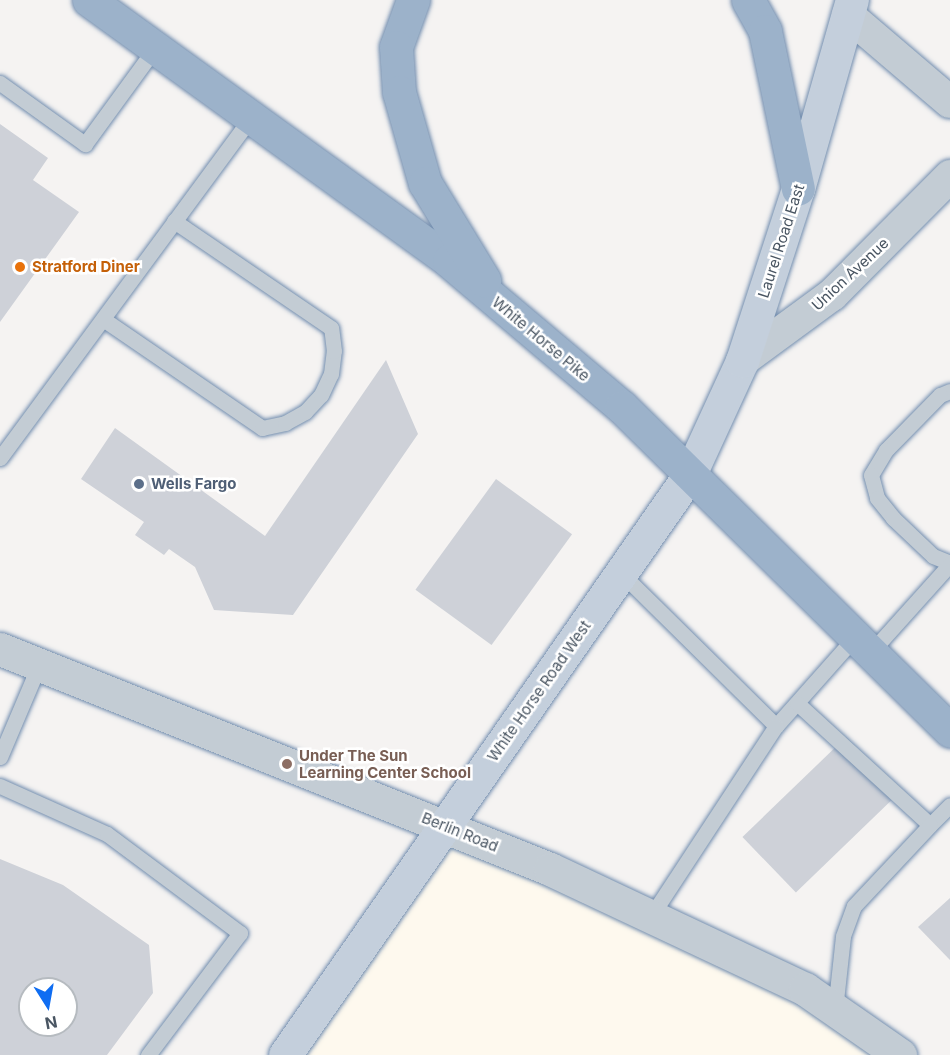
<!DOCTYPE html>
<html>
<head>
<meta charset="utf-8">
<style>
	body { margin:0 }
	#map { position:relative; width:950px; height:1055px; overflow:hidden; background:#f5f3f2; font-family:Inter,sans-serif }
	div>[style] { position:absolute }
	.commercial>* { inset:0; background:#fef9ee }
	.building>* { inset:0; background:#ced1d8; transform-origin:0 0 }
	.roads { filter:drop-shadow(0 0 2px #738eaf) drop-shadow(0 0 2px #738eaf) }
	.service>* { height:15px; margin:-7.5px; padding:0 7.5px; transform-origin:7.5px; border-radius:7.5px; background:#c3ccd4 }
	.minor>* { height:32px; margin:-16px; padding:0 16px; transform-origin:16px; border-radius:16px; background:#c3ccd4 }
	.tertiary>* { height:33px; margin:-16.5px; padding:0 16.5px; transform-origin:16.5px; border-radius:16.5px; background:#c3ccd4 }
	.secondary>* { height:33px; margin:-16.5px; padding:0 16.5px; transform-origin:16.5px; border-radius:16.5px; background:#c4cfdc }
	.trunk>* { height:33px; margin:-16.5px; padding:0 16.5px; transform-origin:16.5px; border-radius:16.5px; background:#9cb2ca }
	.dots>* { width:16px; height:16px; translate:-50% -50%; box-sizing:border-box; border:3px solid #fff; border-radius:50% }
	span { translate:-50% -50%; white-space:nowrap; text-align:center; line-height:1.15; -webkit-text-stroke:5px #fff; paint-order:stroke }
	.street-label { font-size:15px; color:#495562 }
	.food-label { font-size:15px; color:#c56008; font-weight:700 }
	.left { translate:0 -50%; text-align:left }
	.service-label { font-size:15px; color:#4e5e75; font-weight:700 }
	.education-label { font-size:15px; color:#785e54; font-weight:700 }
	.north { position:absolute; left:18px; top:977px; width:60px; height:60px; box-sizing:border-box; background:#fff; border:2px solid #b6bbc0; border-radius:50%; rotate:169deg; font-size:16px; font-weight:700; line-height:24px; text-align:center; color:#495562 }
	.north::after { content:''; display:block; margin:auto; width:21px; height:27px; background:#0f6df2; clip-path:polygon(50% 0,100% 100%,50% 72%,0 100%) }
</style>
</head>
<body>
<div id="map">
	<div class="commercial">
		<div style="clip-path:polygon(445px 826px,900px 1055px,285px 1055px)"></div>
	</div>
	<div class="building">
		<div style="clip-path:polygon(0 124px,48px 158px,33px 180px,79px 212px,0 322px)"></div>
		<div style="clip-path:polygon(386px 360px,418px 434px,293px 615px,214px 610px,195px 567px,169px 549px,164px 555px,135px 535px,144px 522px,81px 479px,115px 428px,265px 536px)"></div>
		<div style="left:496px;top:479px;width:94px;height:137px;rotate:36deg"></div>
		<div style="left:846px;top:737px;width:77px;height:144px;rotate:46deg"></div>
		<div style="clip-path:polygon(evenodd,0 859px,63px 885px,149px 945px,153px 993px,107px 1055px,0 1055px,0 859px,30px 989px,66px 989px,66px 1025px,30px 1025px,30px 989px)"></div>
		<div style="clip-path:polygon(950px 898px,950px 960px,918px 927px)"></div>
	</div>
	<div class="roads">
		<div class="service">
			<div style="left:0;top:83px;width:105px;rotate:35.7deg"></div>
			<div style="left:85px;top:144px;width:119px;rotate:-53.9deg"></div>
			<div style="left:103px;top:319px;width:193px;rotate:34.4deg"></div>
			<div style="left:262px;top:428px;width:24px;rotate:-12deg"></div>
			<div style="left:285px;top:423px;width:23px;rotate:-29deg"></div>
			<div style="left:305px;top:412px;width:23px;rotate:-47deg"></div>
			<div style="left:321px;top:395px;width:23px;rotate:-65deg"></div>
			<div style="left:331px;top:374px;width:23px;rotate:-83deg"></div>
			<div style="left:334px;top:351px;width:23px;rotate:-97deg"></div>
			<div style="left:331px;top:328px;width:190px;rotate:-145.7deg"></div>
			<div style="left:950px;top:391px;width:11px;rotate:158deg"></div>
			<div style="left:940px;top:395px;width:77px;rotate:134.5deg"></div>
			<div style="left:886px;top:450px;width:29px;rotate:121deg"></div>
			<div style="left:871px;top:475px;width:24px;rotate:75deg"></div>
			<div style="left:877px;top:498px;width:26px;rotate:51deg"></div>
			<div style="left:893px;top:518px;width:55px;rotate:43.5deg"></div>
			<div style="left:933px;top:556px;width:18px;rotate:22deg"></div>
			<div style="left:0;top:458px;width:423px;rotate:-53.6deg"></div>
			<div style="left:621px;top:573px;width:218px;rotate:44.6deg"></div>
			<div style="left:776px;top:726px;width:119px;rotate:-48.4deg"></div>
			<div style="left:871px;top:652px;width:118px;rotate:-48.1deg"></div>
			<div style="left:797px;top:703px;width:180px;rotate:42.5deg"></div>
			<div style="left:930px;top:825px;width:28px;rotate:-45deg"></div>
			<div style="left:0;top:757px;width:100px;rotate:-67deg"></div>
			<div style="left:0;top:786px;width:117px;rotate:24.2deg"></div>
			<div style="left:107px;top:834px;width:166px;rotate:36.7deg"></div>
			<div style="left:240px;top:933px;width:153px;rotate:127deg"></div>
			<div style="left:651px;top:916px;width:227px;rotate:-56.7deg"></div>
			<div style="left:835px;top:1010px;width:74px;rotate:-83.8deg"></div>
			<div style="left:843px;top:936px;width:32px;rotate:-70deg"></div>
			<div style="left:854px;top:906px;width:111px;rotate:-46.8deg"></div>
		</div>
		<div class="minor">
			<div style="left:848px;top:15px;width:134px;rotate:40.5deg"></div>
			<div style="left:742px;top:361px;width:112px;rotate:-36.3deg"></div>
			<div style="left:832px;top:295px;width:168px;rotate:-45.2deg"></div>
		</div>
		<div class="tertiary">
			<div style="left:0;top:649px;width:592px;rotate:21.8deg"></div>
			<div style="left:550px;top:869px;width:282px;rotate:25.2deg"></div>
			<div style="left:805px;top:989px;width:116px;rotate:34.8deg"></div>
		</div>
		<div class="secondary">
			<div style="left:285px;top:1055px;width:708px;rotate:-55.12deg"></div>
			<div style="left:690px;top:474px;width:124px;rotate:-65.3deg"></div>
			<div style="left:742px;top:361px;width:181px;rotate:-72deg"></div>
			<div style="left:798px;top:189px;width:197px;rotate:-74.1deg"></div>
		</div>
		<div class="trunk">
			<div style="left:89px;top:0;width:445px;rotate:35.9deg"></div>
			<div style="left:449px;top:261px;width:226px;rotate:40.2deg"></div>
			<div style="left:622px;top:407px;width:461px;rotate:44.6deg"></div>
			<div style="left:413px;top:0;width:50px;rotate:109.9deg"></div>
			<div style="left:396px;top:47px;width:45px;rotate:86.2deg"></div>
			<div style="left:399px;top:92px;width:95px;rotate:74.1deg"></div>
			<div style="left:425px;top:183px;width:114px;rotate:58.7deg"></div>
			<div style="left:748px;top:0;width:35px;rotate:61deg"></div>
			<div style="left:765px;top:31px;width:161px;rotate:78.2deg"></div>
		</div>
	</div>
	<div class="dots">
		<div style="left:20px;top:267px;background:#e8710a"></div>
		<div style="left:139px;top:484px;background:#5c6f8a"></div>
		<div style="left:287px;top:764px;background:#8d6e63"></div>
	</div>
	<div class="street-label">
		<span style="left:781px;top:241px;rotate:-72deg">Laurel Road East</span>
		<span style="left:850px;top:274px;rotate:-43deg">Union Avenue</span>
		<span style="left:541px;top:339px;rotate:40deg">White Horse Pike</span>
		<span style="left:539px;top:691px;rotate:-55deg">White Horse Road West</span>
		<span style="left:460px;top:832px;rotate:22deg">Berlin Road</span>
	</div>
	<div class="food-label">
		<span class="left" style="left:32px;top:267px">Stratford Diner</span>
	</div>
	<div class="service-label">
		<span class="left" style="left:151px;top:484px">Wells Fargo</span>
	</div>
	<div class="education-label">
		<span class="left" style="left:299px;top:764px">Under The Sun<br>Learning Center School</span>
	</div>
	<div class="north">N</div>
</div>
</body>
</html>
